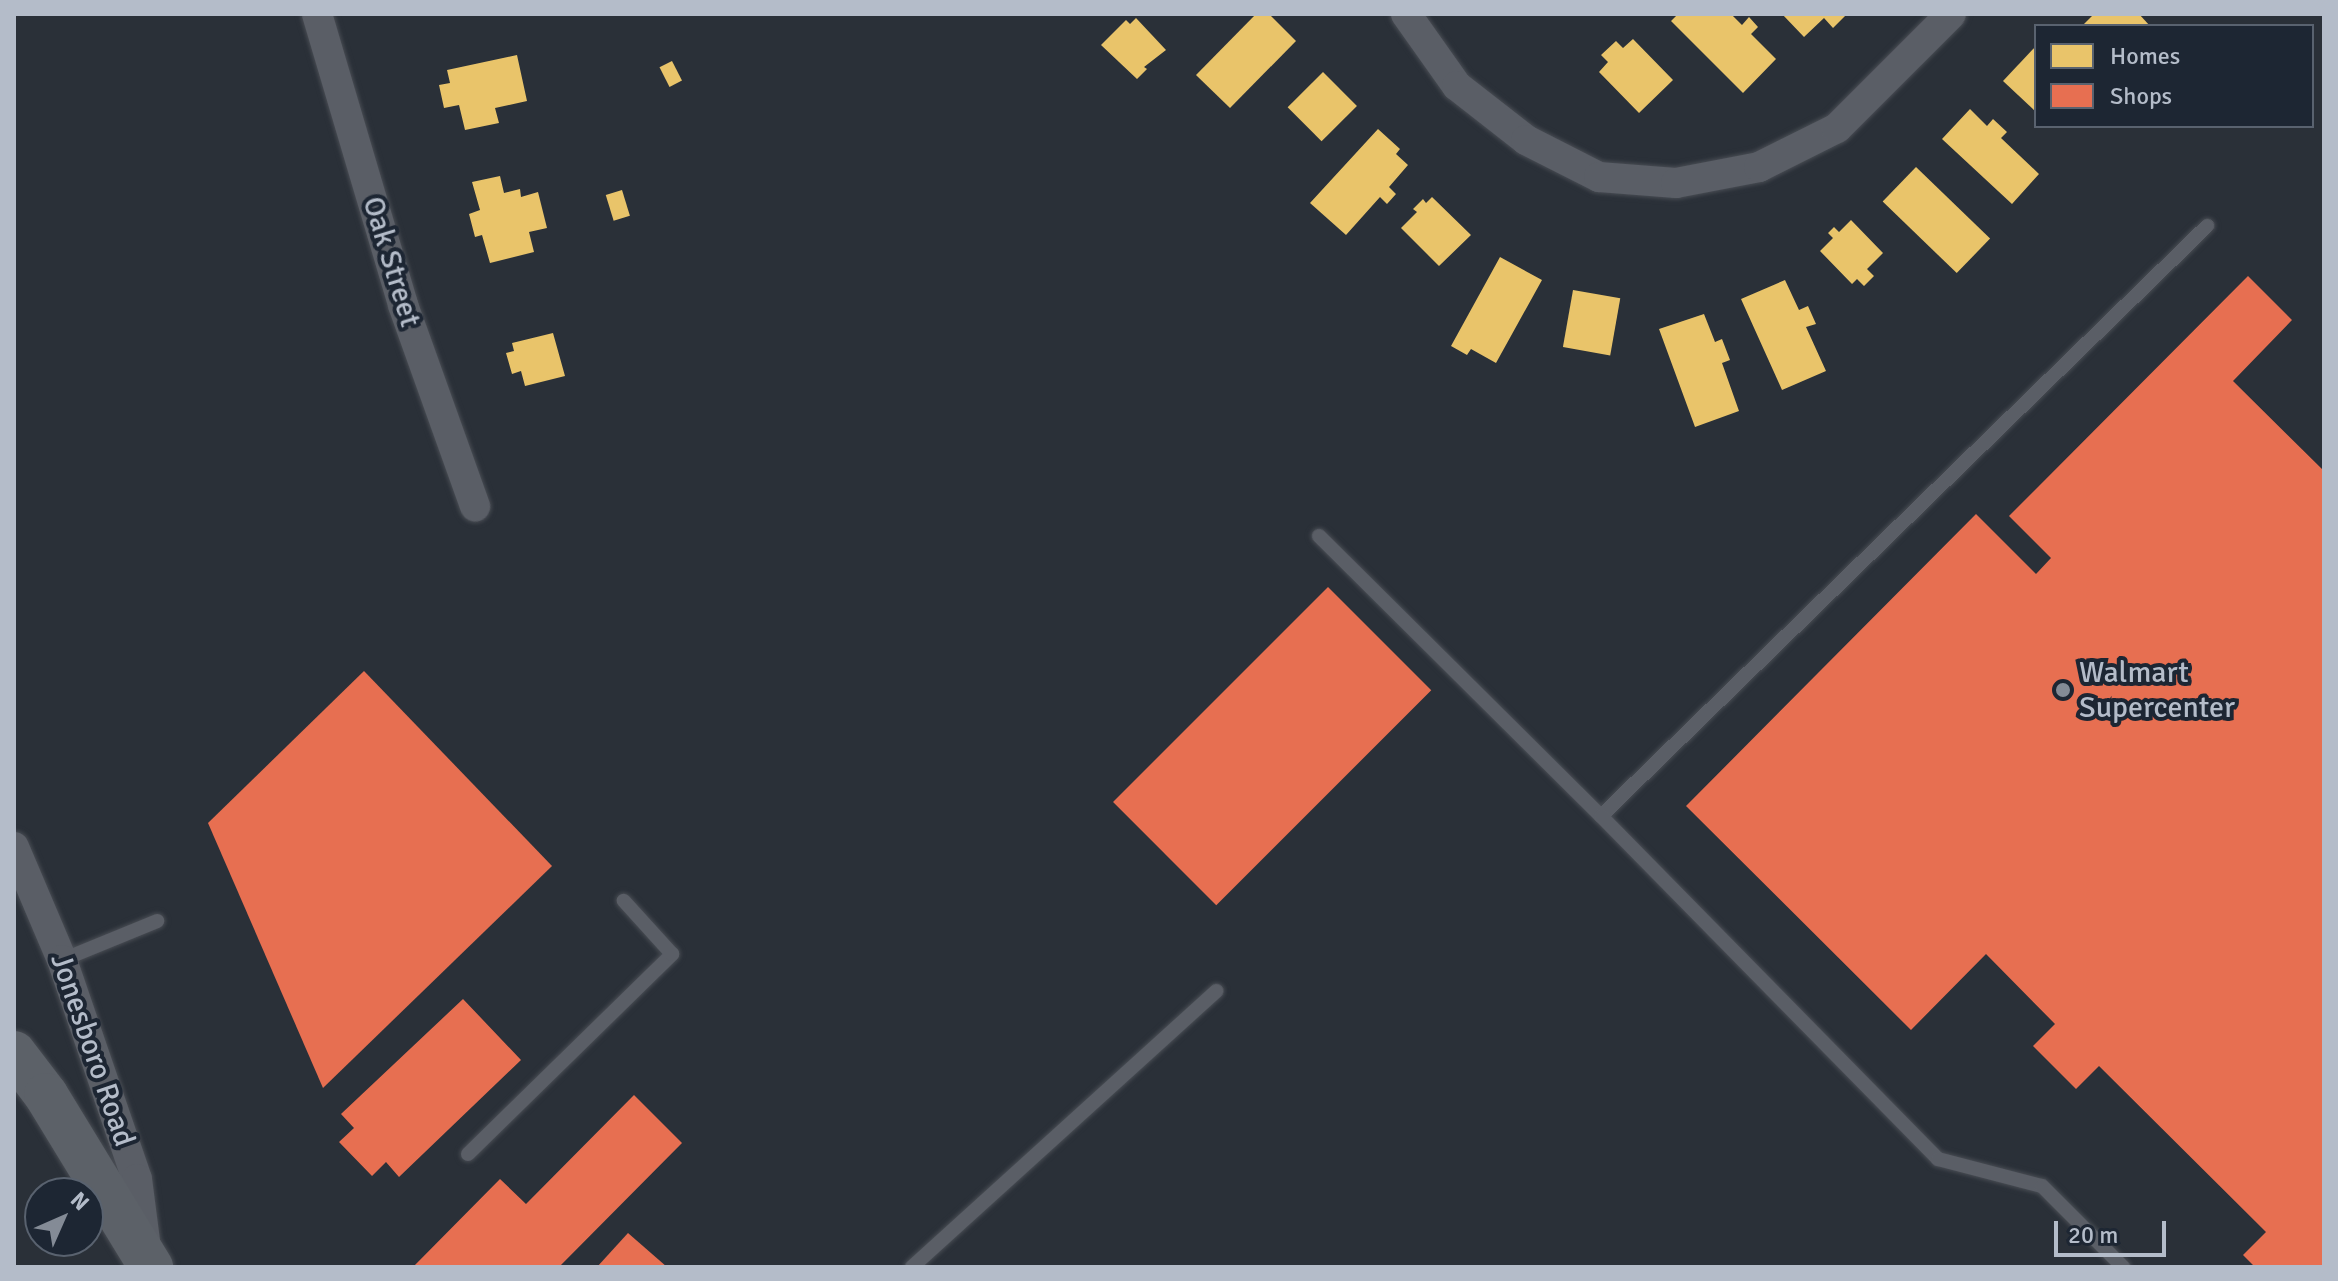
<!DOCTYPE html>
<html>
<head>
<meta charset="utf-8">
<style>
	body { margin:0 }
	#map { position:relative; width:2338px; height:1281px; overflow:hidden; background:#2a3038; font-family:Signika,sans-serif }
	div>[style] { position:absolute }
	.homes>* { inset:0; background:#e9c46a; transform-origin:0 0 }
	.shops>* { inset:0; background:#e76f51; transform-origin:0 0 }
	.roads { filter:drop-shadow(0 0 2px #484c53) drop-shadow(0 0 2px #484c53) }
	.service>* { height:14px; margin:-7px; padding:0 7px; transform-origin:7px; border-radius:7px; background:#5a5e66 }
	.minor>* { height:30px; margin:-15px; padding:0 15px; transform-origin:15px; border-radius:15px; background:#5a5e66 }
	.primary>* { height:44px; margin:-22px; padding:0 22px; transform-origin:22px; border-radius:22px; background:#5c6168 }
	.dots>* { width:22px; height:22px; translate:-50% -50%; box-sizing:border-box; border:4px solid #1d2633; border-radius:50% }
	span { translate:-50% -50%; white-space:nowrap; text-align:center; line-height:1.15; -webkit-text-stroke:8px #1d2633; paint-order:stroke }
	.street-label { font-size:30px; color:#b4bcc9 }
	.poi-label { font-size:30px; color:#b4bcc9 }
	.left { translate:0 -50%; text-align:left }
	.frame { position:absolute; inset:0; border:16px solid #b4bcc9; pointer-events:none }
	.legend { position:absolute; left:2034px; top:24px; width:280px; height:104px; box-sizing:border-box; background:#1d2633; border:2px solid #59626f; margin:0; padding:10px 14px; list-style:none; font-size:24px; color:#b4bcc9 }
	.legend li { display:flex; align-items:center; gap:16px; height:40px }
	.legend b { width:40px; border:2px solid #59626f }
	.north { position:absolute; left:24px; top:1177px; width:80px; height:80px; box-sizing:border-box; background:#1d2633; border:2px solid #59626f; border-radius:50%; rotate:45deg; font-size:22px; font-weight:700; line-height:32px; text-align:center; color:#b4bcc9 }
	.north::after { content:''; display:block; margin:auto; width:28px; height:36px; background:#848b96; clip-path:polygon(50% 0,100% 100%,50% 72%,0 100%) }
	.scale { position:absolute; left:2054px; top:1221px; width:112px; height:36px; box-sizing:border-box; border:4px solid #b4bcc9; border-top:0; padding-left:10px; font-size:24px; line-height:28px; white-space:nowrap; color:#b4bcc9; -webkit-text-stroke:6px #1d2633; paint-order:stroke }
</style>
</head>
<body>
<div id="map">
	<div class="homes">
		<div style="clip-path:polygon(1256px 14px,1269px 14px,1296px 41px,1230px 108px,1196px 75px)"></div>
		<div style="clip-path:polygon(1678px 14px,1731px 14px,1742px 25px,1749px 17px,1758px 27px,1751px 34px,1776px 59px,1743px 93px,1671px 21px)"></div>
		<div style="clip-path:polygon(1782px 14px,1847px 14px,1833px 28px,1824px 18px,1804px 37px)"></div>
		<div style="clip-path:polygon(2094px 14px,2139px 14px,2150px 26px,2082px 26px)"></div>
		<div style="clip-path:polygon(1136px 18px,1166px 50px,1144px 67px,1147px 69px,1137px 79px,1101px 45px,1126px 20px,1130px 24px)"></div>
		<div style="clip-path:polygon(1633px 39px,1673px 80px,1639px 113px,1599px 72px,1608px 62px,1601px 55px,1616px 41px,1623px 48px)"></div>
		<div style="clip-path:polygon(2036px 46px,2036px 112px,2003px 81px)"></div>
		<div style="clip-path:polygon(517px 55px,527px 101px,495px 108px,499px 123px,465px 130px,459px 105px,444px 108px,439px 85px,450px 83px,447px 70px)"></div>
		<div style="left:672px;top:61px;width:22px;height:14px;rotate:63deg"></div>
		<div style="left:1323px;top:72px;width:48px;height:50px;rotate:45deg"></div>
		<div style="clip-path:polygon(1970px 109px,1987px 126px,1993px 119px,2007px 132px,2001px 138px,2039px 174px,2012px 204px,1942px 139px)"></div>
		<div style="clip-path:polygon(1378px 129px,1400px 149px,1396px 154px,1408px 165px,1389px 187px,1396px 194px,1387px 204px,1380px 197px,1346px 235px,1310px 203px)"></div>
		<div style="left:1916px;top:167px;width:103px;height:48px;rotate:44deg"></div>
		<div style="clip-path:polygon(500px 176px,504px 193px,520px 189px,521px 197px,538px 192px,547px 228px,529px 232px,534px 252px,490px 263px,482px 235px,475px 237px,469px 214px,480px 210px,472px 182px)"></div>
		<div style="left:622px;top:190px;width:27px;height:17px;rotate:73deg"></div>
		<div style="clip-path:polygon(1432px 197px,1471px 235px,1439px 266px,1401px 228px,1417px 212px,1413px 209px,1423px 199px,1426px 203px)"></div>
		<div style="clip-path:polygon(1851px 220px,1883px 253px,1867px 269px,1874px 276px,1864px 286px,1857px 279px,1852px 284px,1820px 251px,1833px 238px,1828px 233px,1834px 227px,1839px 232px)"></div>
		<div style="clip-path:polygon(1500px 257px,1542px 280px,1496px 363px,1471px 349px,1467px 355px,1451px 346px)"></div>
		<div style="clip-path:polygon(1785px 280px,1799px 310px,1808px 306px,1816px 324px,1806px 327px,1826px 371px,1782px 390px,1741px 299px)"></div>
		<div style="left:1573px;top:290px;width:48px;height:58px;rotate:10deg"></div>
		<div style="clip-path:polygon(1704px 314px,1715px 342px,1722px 339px,1730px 360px,1722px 363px,1739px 411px,1695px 427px,1659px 329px)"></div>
		<div style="clip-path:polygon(553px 333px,565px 376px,525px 386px,521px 371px,512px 374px,506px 353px,514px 351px,512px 343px)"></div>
	</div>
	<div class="shops">
		<div style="clip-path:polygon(2248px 276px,2292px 320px,2233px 381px,2324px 471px,2324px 1267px,2255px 1267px,2243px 1255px,2266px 1232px,2099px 1066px,2076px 1089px,2033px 1046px,2055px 1024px,1986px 954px,1911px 1030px,1686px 806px,1976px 514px,2036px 574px,2051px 558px,2009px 516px)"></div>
		<div style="left:1328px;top:587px;width:146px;height:304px;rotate:45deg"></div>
		<div style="clip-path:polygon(364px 671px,552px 866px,323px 1088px,208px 823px)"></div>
		<div style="clip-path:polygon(463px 999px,521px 1060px,399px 1177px,386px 1162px,372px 1176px,339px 1142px,354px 1128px,341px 1114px)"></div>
		<div style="clip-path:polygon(634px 1095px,682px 1143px,559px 1267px,413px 1267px,500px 1179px,526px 1204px)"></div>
		<div style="clip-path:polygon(628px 1233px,667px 1267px,597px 1267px)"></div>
	</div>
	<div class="roads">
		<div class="service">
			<div style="left:1319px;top:536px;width:397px;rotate:44.8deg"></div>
			<div style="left:1601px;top:816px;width:846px;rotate:-44.23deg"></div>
			<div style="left:1601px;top:816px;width:481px;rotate:45.5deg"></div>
			<div style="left:1938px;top:1159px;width:107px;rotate:14.6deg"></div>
			<div style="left:2042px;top:1186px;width:115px;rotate:45deg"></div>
			<div style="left:62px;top:960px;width:103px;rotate:-22.3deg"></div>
			<div style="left:468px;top:1154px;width:286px;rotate:-44.4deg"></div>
			<div style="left:672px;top:954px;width:72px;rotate:-132.2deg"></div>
			<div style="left:912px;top:1267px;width:411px;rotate:-42.2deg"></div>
		</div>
		<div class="minor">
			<div style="left:317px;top:14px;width:303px;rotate:73.5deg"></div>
			<div style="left:403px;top:305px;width:214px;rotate:70.3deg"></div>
			<div style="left:1406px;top:14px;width:88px;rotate:54.7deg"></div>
			<div style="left:1457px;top:86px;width:88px;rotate:38deg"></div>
			<div style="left:1526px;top:140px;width:82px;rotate:26.9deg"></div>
			<div style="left:1599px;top:177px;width:77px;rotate:4.5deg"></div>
			<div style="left:1676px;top:183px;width:85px;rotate:-10.9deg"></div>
			<div style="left:1759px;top:167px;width:87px;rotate:-26.6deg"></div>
			<div style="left:1837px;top:128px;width:161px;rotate:-45deg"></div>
			<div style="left:14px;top:847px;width:123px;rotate:67deg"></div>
			<div style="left:62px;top:960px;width:231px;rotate:71.1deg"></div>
			<div style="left:137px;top:1179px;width:70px;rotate:82.6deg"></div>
		</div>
		<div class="primary">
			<div style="left:14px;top:1053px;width:53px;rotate:52.7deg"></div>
			<div style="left:46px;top:1095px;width:202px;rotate:58.6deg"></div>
		</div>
	</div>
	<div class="dots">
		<div style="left:2063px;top:690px;background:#848b96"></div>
	</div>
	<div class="street-label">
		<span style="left:391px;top:262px;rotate:73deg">Oak Street</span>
		<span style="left:92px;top:1050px;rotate:71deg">Jonesboro Road</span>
	</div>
	<div class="poi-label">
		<span class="left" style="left:2079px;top:690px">Walmart<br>Supercenter</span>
	</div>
	<div class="frame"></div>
	<ul class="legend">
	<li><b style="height:22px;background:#e9c46a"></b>Homes</li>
	<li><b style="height:22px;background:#e76f51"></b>Shops</li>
	</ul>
	<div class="north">N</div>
	<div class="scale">20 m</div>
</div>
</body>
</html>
